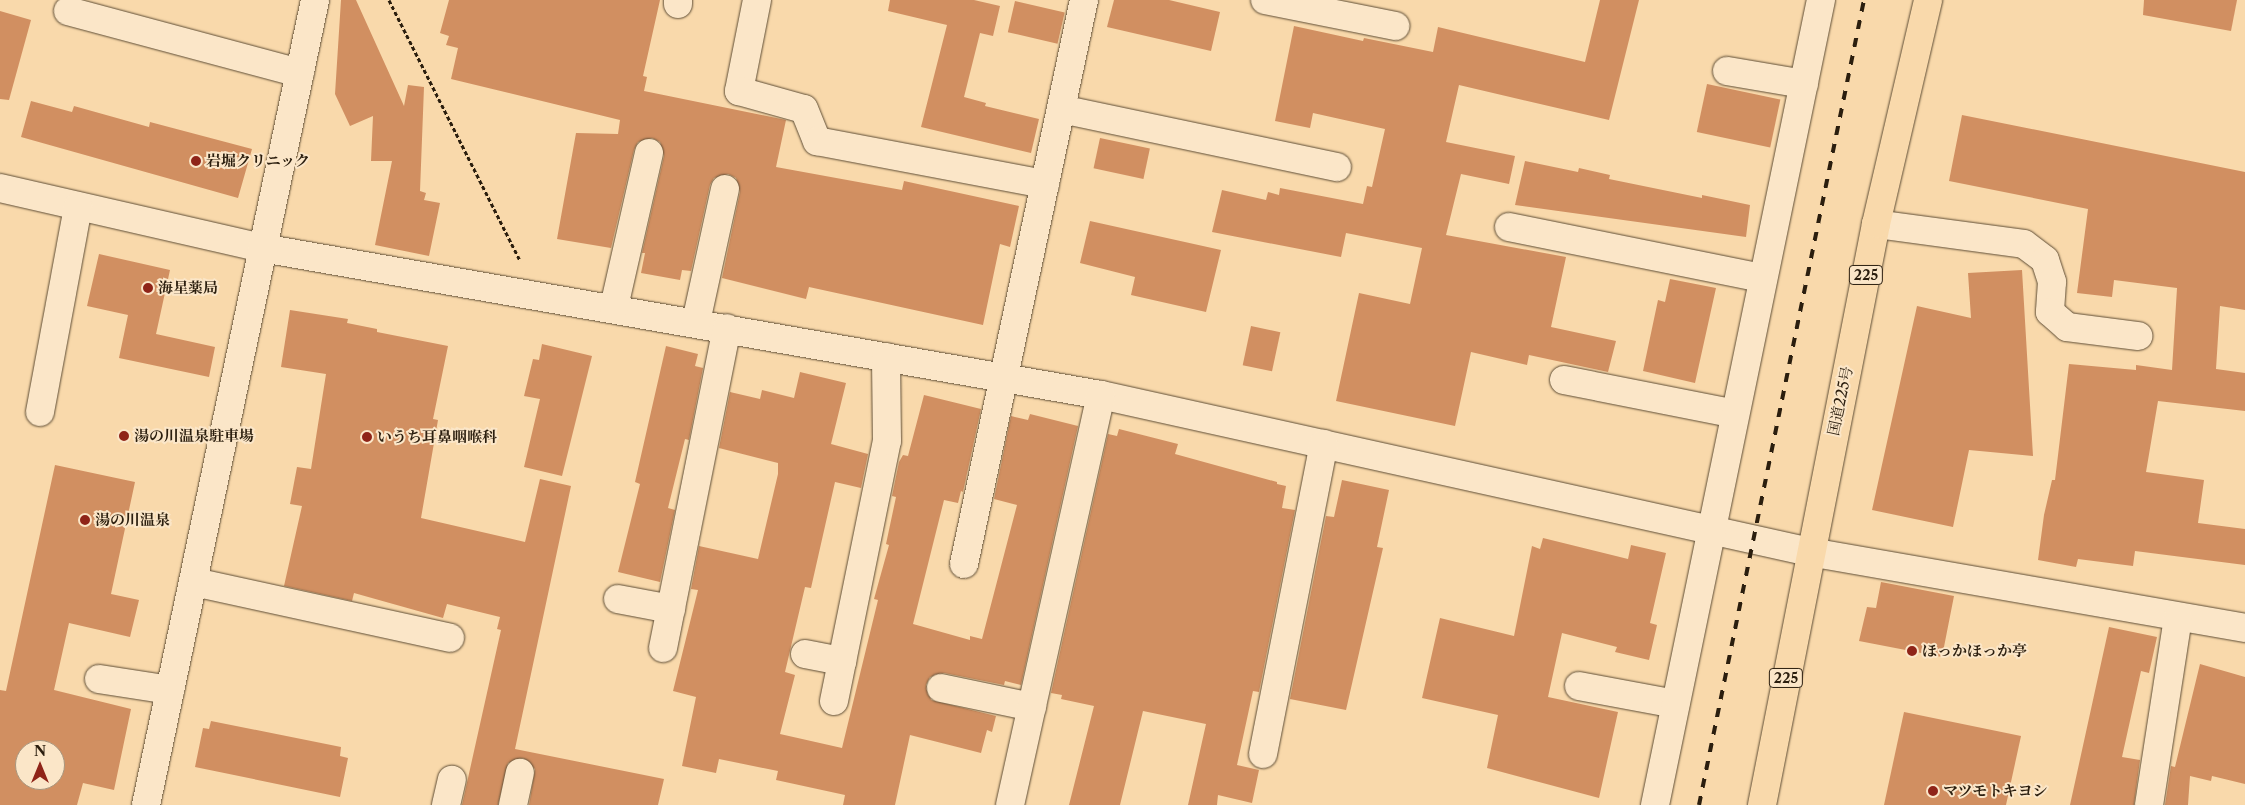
<!DOCTYPE html>
<html>
<head>
<meta charset="utf-8">
<style>
	body { margin:0 }
	#map { position:relative; width:2245px; height:805px; overflow:hidden; background:#f9d9ab; font-family:"Libre Caslon Text","Noto Serif JP",serif }
	div>[style] { position:absolute }
	.building>* { inset:0; background:#d18f61; transform-origin:0 0 }
	.path>* { height:3px; margin-top:-1.5px; transform-origin:0; background:repeating-linear-gradient(90deg,#2b1e0e 0 4px,transparent 0 6.5px) }
	.roads { filter:drop-shadow(0 0 1px #5e4d35) drop-shadow(0 0 1px #5e4d35) }
	.minor>* { height:28px; margin:-14px; padding:0 14px; transform-origin:14px; border-radius:14px; background:#fbe6c8 }
	.highway>* { height:28px; margin:-14px; padding:0 14px; transform-origin:14px; border-radius:14px; background:#f9d9ab }
	.rail>* { height:4px; margin-top:-2px; transform-origin:0; background:repeating-linear-gradient(90deg,#2b1e0e 0 9px,transparent 0 18px) }
	.dots>* { width:14px; height:14px; translate:-50% -50%; box-sizing:border-box; border:2px solid #fbe6c8; border-radius:50% }
	span { translate:-50% -50%; white-space:nowrap; text-align:center; line-height:1.15; -webkit-text-stroke:4px #fbe6c8; paint-order:stroke }
	.shield-label span { padding:1px 4px; background:#fbe6c8; border:1px solid; border-radius:4px; -webkit-text-stroke-width:0 }
	.shield-label { font-size:14px; color:#2b1e0e; font-weight:700 }
	.poi-label { font-size:15px; color:#2b1e0e; font-weight:700 }
	.left { translate:0 -50%; text-align:left }
	.street-label { font-size:15px; color:#2b1e0e }
	.north { position:absolute; left:15px; top:740px; width:50px; height:50px; box-sizing:border-box; background:#fbe6c8; border:1px solid #a8967e; border-radius:50%; rotate:0deg; font-size:14px; font-weight:700; line-height:20px; text-align:center; color:#2b1e0e }
	.north::after { content:''; display:block; margin:auto; width:18px; height:22px; background:#8f2418; clip-path:polygon(50% 0,100% 100%,50% 72%,0 100%) }
</style>
</head>
<body>
<div id="map">
	<div class="building">
		<div style="clip-path:polygon(341px 0,356px 0,404px 106px,408px 85px,424px 87px,420px 191px,426px 193px,424px 200px,440px 203px,429px 256px,375px 245px,392px 161px,371px 161px,373px 116px,350px 126px,335px 94px)"></div>
		<div style="clip-path:polygon(449px 0,660px 0,643px 76px,647px 77px,644px 91px,786px 120px,776px 167px,902px 190px,904px 181px,1019px 206px,1010px 247px,1000px 244px,983px 325px,809px 287px,806px 299px,722px 278px,740px 192px,736px 178px,728px 174px,714px 178px,710px 185px,691px 271px,682px 270px,680px 280px,641px 273px,645px 253px,642px 253px,664px 156px,660px 142px,652px 138px,638px 142px,634px 150px,611px 248px,557px 239px,576px 133px,618px 134px,620px 120px,451px 79px,458px 48px,446px 45px,449px 36px,440px 33px)"></div>
		<div style="clip-path:polygon(890px 0,974px 0,1000px 6px,993px 36px,980px 33px,964px 97px,986px 103px,985px 106px,1039px 119px,1031px 153px,921px 127px,947px 25px,888px 11px)"></div>
		<div style="clip-path:polygon(1114px 0,1169px 0,1220px 12px,1211px 51px,1107px 27px)"></div>
		<div style="clip-path:polygon(1600px 0,1639px 0,1609px 120px,1459px 85px,1446px 142px,1515px 156px,1509px 184px,1461px 174px,1446px 235px,1566px 257px,1551px 327px,1616px 341px,1608px 372px,1529px 355px,1527px 365px,1471px 352px,1455px 426px,1336px 401px,1359px 293px,1410px 304px,1422px 248px,1346px 233px,1341px 257px,1212px 232px,1222px 190px,1266px 200px,1268px 192px,1279px 195px,1280px 188px,1363px 204px,1367px 186px,1372px 187px,1385px 129px,1313px 113px,1310px 128px,1275px 121px,1294px 26px,1363px 41px,1364px 38px,1433px 52px,1438px 27px,1585px 62px)"></div>
		<div style="clip-path:polygon(2144px 0,2237px 0,2231px 31px,2143px 15px)"></div>
		<div style="left:1015px;top:1px;width:51px;height:32px;rotate:13deg"></div>
		<div style="clip-path:polygon(0 11px,31px 20px,9px 100px,0 99px)"></div>
		<div style="left:1707px;top:84px;width:75px;height:49px;rotate:12deg"></div>
		<div style="clip-path:polygon(31px 101px,72px 112px,74px 106px,149px 127px,150px 122px,252px 149px,238px 198px,21px 137px)"></div>
		<div style="clip-path:polygon(1962px 115px,2245px 172px,2245px 310px,2220px 306px,2216px 369px,2245px 373px,2245px 411px,2158px 401px,2146px 472px,2204px 480px,2198px 523px,2245px 529px,2245px 565px,2135px 551px,2133px 566px,2078px 559px,2076px 567px,2038px 560px,2044px 515px,2052px 480px,2055px 480px,2069px 364px,2136px 370px,2136px 365px,2172px 370px,2177px 288px,2114px 280px,2112px 297px,2077px 293px,2088px 209px,1949px 181px)"></div>
		<div style="left:1100px;top:138px;width:51px;height:31px;rotate:12deg"></div>
		<div style="clip-path:polygon(1525px 161px,1578px 172px,1579px 168px,1610px 175px,1609px 179px,1702px 198px,1702px 195px,1750px 205px,1746px 237px,1515px 205px)"></div>
		<div style="clip-path:polygon(1090px 221px,1221px 250px,1206px 312px,1131px 295px,1135px 277px,1080px 263px)"></div>
		<div style="clip-path:polygon(99px 254px,170px 270px,156px 334px,215px 347px,209px 377px,119px 358px,128px 315px,87px 306px)"></div>
		<div style="clip-path:polygon(2022px 270px,2033px 456px,1969px 450px,1953px 527px,1872px 510px,1917px 306px,1971px 318px,1968px 273px)"></div>
		<div style="clip-path:polygon(1670px 279px,1716px 288px,1695px 383px,1643px 371px,1658px 300px,1665px 302px)"></div>
		<div style="clip-path:polygon(290px 310px,348px 319px,347px 323px,377px 329px,377px 332px,448px 346px,433px 419px,438px 420px,421px 518px,525px 542px,540px 479px,571px 486px,515px 749px,664px 779px,658px 805px,529px 805px,535px 769px,523px 758px,508px 763px,498px 805px,462px 805px,501px 630px,497px 629px,500px 617px,447px 604px,443px 618px,354px 593px,352px 601px,284px 586px,302px 506px,290px 504px,297px 467px,311px 469px,326px 374px,281px 367px)"></div>
		<div style="left:1251px;top:326px;width:30px;height:40px;rotate:12deg"></div>
		<div style="clip-path:polygon(542px 344px,592px 356px,562px 476px,524px 467px,540px 399px,524px 396px,533px 359px,539px 360px)"></div>
		<div style="clip-path:polygon(666px 346px,698px 354px,695px 366px,703px 368px,689px 440px,685px 439px,668px 508px,675px 510px,660px 582px,618px 572px,640px 484px,635px 482px)"></div>
		<div style="clip-path:polygon(800px 372px,846px 383px,831px 444px,868px 454px,861px 488px,835px 482px,811px 588px,805px 587px,785px 672px,795px 675px,780px 734px,842px 748px,878px 600px,874px 599px,889px 545px,886px 544px,896px 497px,892px 496px,899px 462px,903px 455px,908px 456px,924px 395px,981px 409px,963px 492px,961px 491px,958px 503px,944px 500px,913px 624px,970px 640px,970px 636px,982px 639px,1017px 505px,994px 499px,1011px 416px,1028px 420px,1030px 414px,1078px 426px,1021px 685px,1005px 681px,1004px 685px,944px 673px,930px 677px,926px 685px,931px 700px,996px 716px,992px 732px,987px 730px,981px 753px,910px 735px,895px 805px,843px 805px,845px 795px,776px 780px,778px 771px,719px 759px,716px 773px,682px 766px,696px 697px,673px 691px,698px 590px,691px 589px,699px 546px,758px 559px,778px 474px,778px 463px,719px 448px,730px 392px,760px 399px,762px 390px,794px 398px)"></div>
		<div style="clip-path:polygon(1119px 429px,1178px 444px,1175px 454px,1277px 482px,1277px 484px,1286px 486px,1282px 508px,1295px 510px,1259px 692px,1253px 691px,1237px 765px,1259px 770px,1252px 803px,1218px 795px,1217px 805px,1188px 805px,1206px 724px,1143px 711px,1120px 805px,1069px 805px,1094px 706px,1061px 699px,1062px 695px,1051px 693px,1108px 434px,1117px 436px)"></div>
		<div style="clip-path:polygon(evenodd,55px 465px,135px 482px,111px 594px,139px 600px,130px 637px,69px 623px,54px 690px,131px 709px,114px 790px,83px 783px,77px 805px,0 805px,0 690px,6px 691px,55px 465px,25px 750px,55px 750px,55px 780px,25px 780px,25px 750px)"></div>
		<div style="clip-path:polygon(1342px 480px,1389px 490px,1377px 547px,1383px 548px,1346px 710px,1290px 699px,1326px 516px,1334px 517px)"></div>
		<div style="clip-path:polygon(1543px 538px,1628px 559px,1631px 545px,1666px 553px,1650px 623px,1657px 625px,1649px 660px,1615px 652px,1617px 647px,1562px 633px,1548px 697px,1618px 712px,1599px 798px,1487px 768px,1498px 715px,1422px 698px,1440px 618px,1514px 636px,1532px 546px,1540px 549px)"></div>
		<div style="clip-path:polygon(1881px 582px,1954px 596px,1942px 657px,1859px 641px,1867px 607px,1876px 608px)"></div>
		<div style="clip-path:polygon(2109px 627px,2157px 637px,2149px 673px,2141px 671px,2122px 757px,2140px 760px,2134px 805px,2070px 805px)"></div>
		<div style="clip-path:polygon(2200px 664px,2245px 677px,2245px 784px,2212px 776px,2211px 781px,2190px 776px,2188px 805px,2165px 805px,2171px 766px,2175px 767px)"></div>
		<div style="clip-path:polygon(1904px 712px,2021px 736px,2006px 805px,1884px 805px)"></div>
		<div style="clip-path:polygon(211px 721px,341px 747px,340px 756px,348px 758px,340px 797px,195px 767px,203px 728px,209px 729px)"></div>
	</div>
	<div class="path">
		<div style="left:389px;top:0;width:292px;rotate:63.3deg"></div>
	</div>
	<div class="roads">
		<div class="minor">
			<div style="left:757px;top:0;width:93px;rotate:101.2deg"></div>
			<div style="left:739px;top:91px;width:67px;rotate:15.5deg"></div>
			<div style="left:804px;top:109px;width:35px;rotate:68deg"></div>
			<div style="left:817px;top:141px;width:232px;rotate:10.7deg"></div>
			<div style="left:1265px;top:0;width:133px;rotate:11.3deg"></div>
			<div style="left:678px;top:4px;width:4px;rotate:-90deg"></div>
			<div style="left:68px;top:11px;width:240px;rotate:15deg"></div>
			<div style="left:1727px;top:71px;width:78px;rotate:9.6deg"></div>
			<div style="left:1061px;top:109px;width:282px;rotate:11.9deg"></div>
			<div style="left:0;top:188px;width:269px;rotate:12.9deg"></div>
			<div style="left:262px;top:248px;width:852px;rotate:9.94deg"></div>
			<div style="left:1101px;top:395px;width:726px;rotate:12.49deg"></div>
			<div style="left:1810px;top:552px;width:442px;rotate:9.9deg"></div>
			<div style="left:1876px;top:224px;width:149px;rotate:7.7deg"></div>
			<div style="left:2024px;top:244px;width:26px;rotate:37deg"></div>
			<div style="left:2045px;top:260px;width:23px;rotate:72deg"></div>
			<div style="left:2052px;top:282px;width:30px;rotate:94deg"></div>
			<div style="left:2050px;top:312px;width:23px;rotate:41deg"></div>
			<div style="left:2067px;top:327px;width:72px;rotate:7.2deg"></div>
			<div style="left:1509px;top:227px;width:259px;rotate:11.4deg"></div>
			<div style="left:614px;top:307px;width:158px;rotate:-77.2deg"></div>
			<div style="left:696px;top:322px;width:136px;rotate:-77.7deg"></div>
			<div style="left:1564px;top:380px;width:174px;rotate:11.2deg"></div>
			<div style="left:40px;top:412px;width:209px;rotate:-79.5deg"></div>
			<div style="left:964px;top:564px;width:577px;rotate:-77.99deg"></div>
			<div style="left:194px;top:582px;width:262px;rotate:12.3deg"></div>
			<div style="left:618px;top:599px;width:54px;rotate:10.7deg"></div>
			<div style="left:663px;top:648px;width:326px;rotate:-78.7deg"></div>
			<div style="left:805px;top:654px;width:38px;rotate:11deg"></div>
			<div style="left:99px;top:679px;width:72px;rotate:8.8deg"></div>
			<div style="left:1579px;top:686px;width:98px;rotate:10.6deg"></div>
			<div style="left:941px;top:688px;width:93px;rotate:11.8deg"></div>
			<div style="left:834px;top:701px;width:265px;rotate:-78.5deg"></div>
			<div style="left:887px;top:441px;width:84px;rotate:-90.7deg"></div>
			<div style="left:1263px;top:754px;width:316px;rotate:-78.9deg"></div>
			<div style="left:146px;top:805px;width:823px;rotate:-78.14deg"></div>
			<div style="left:446px;top:805px;width:26px;rotate:-77deg"></div>
			<div style="left:513px;top:805px;width:33px;rotate:-78deg"></div>
			<div style="left:1010px;top:805px;width:420px;rotate:-77.5deg"></div>
			<div style="left:1655px;top:805px;width:822px;rotate:-78.35deg"></div>
			<div style="left:2149px;top:805px;width:190px;rotate:-81.2deg"></div>
		</div>
		<div class="highway">
			<div style="left:1762px;top:805px;width:592px;rotate:-78.9deg"></div>
			<div style="left:1876px;top:224px;width:230px;rotate:-76.9deg"></div>
		</div>
	</div>
	<div class="rail">
		<div style="left:1699px;top:805px;width:822px;rotate:-78.42deg"></div>
	</div>
	<div class="dots">
		<div style="left:196px;top:161px;background:#8f2418"></div>
		<div style="left:148px;top:288px;background:#8f2418"></div>
		<div style="left:124px;top:436px;background:#8f2418"></div>
		<div style="left:367px;top:437px;background:#8f2418"></div>
		<div style="left:85px;top:520px;background:#8f2418"></div>
		<div style="left:1912px;top:651px;background:#8f2418"></div>
		<div style="left:1933px;top:791px;background:#8f2418"></div>
	</div>
	<div class="shield-label">
		<span style="left:1866px;top:275px">225</span>
		<span style="left:1786px;top:678px">225</span>
	</div>
	<div class="poi-label">
		<span class="left" style="left:206px;top:161px">岩堀クリニック</span>
		<span class="left" style="left:158px;top:288px">海星薬局</span>
		<span class="left" style="left:134px;top:436px">湯の川温泉駐車場</span>
		<span class="left" style="left:377px;top:437px">いうち耳鼻咽喉科</span>
		<span class="left" style="left:95px;top:520px">湯の川温泉</span>
		<span class="left" style="left:1922px;top:651px">ほっかほっか亭</span>
		<span class="left" style="left:1943px;top:791px">マツモトキヨシ</span>
	</div>
	<div class="street-label">
		<span style="left:1840px;top:401px;rotate:-78deg">国道225号</span>
	</div>
	<div class="north">N</div>
</div>
</body>
</html>
